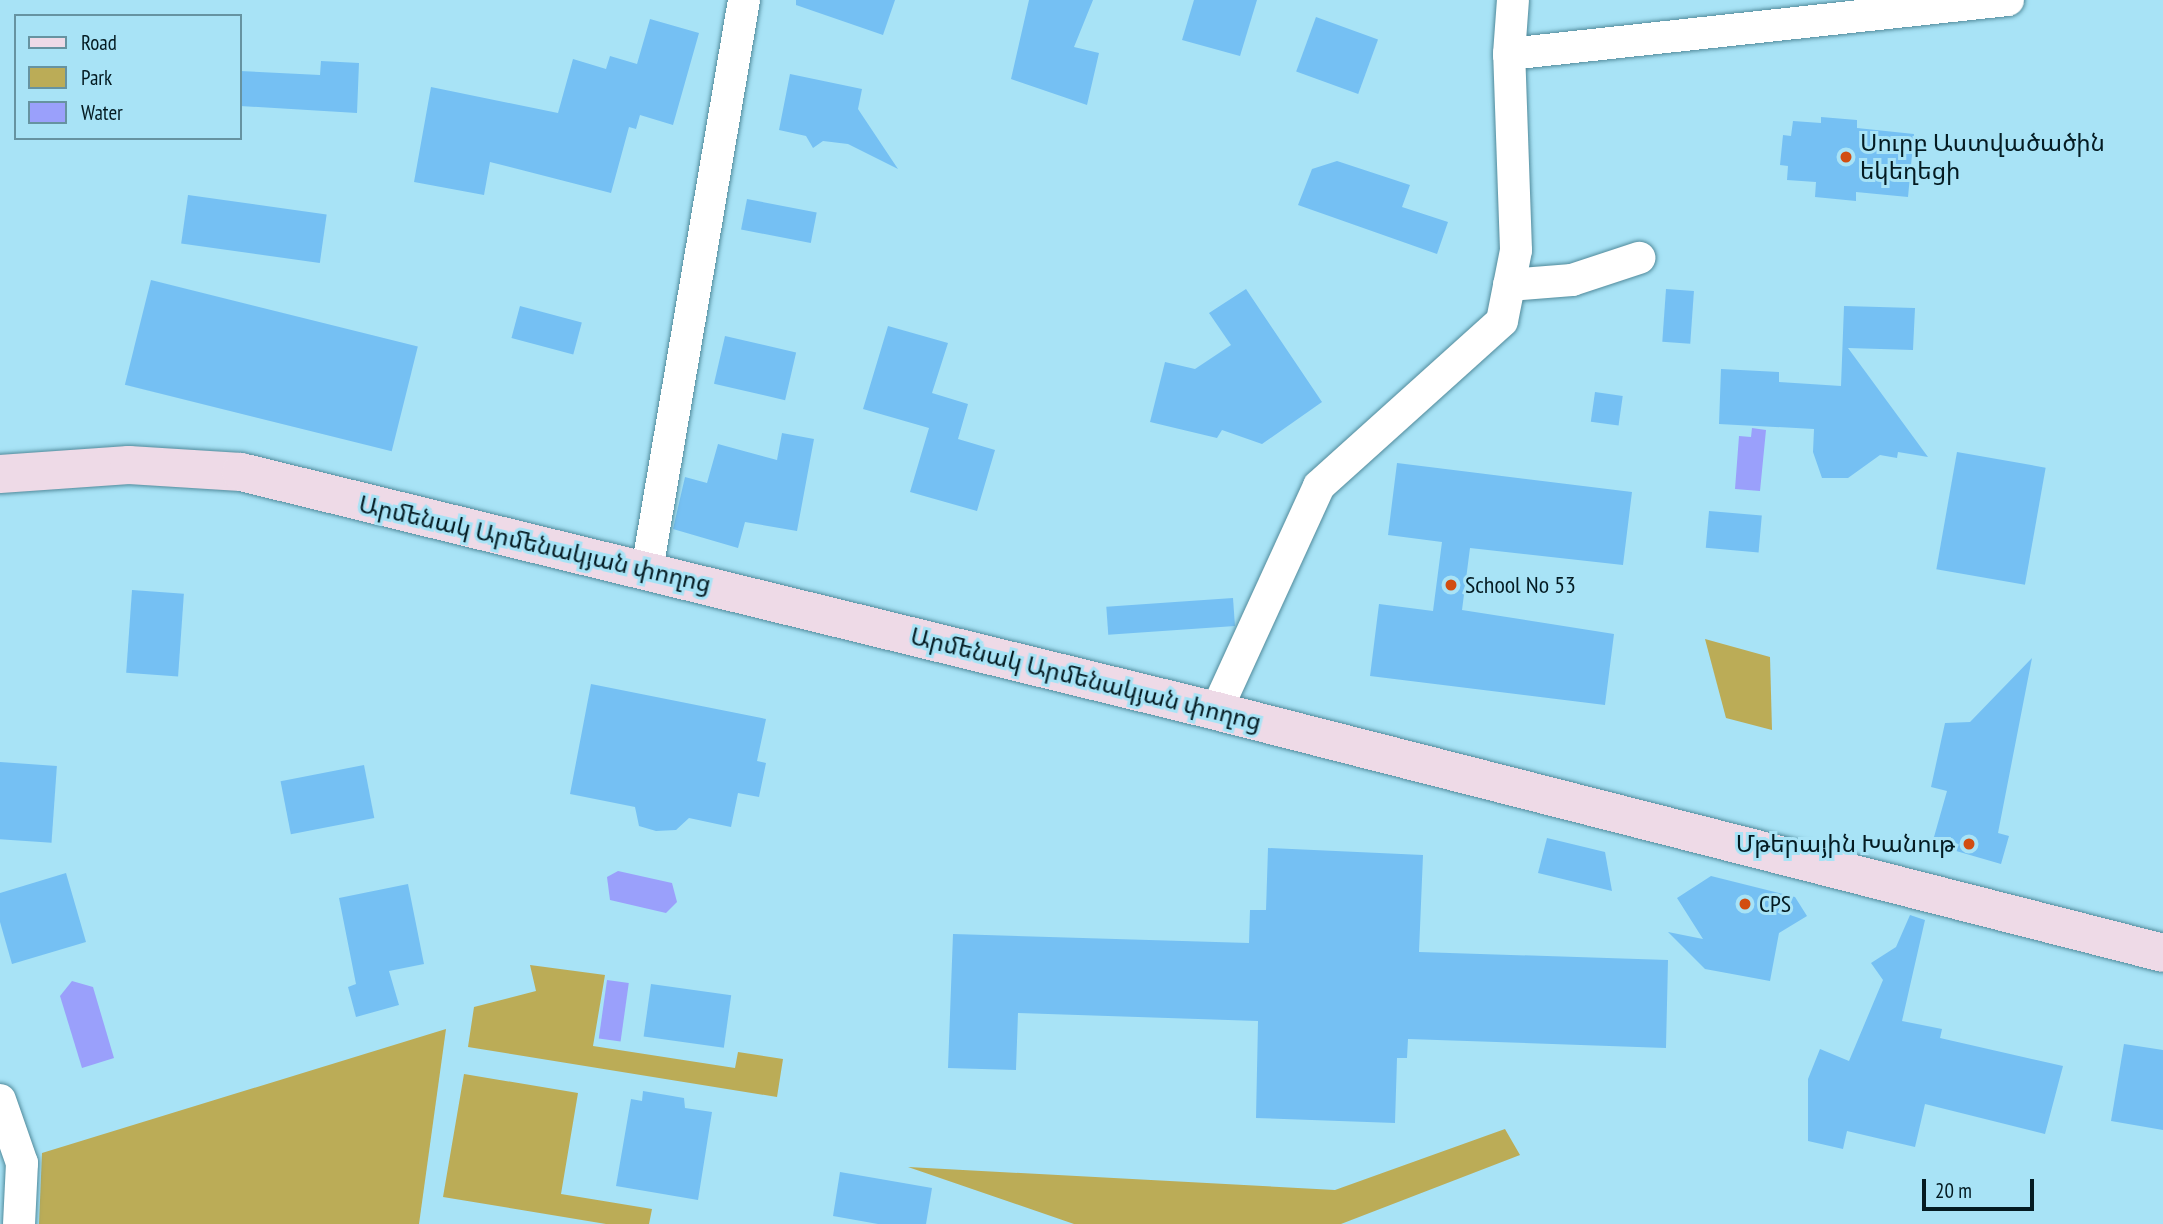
<!DOCTYPE html>
<html>
<head>
<meta charset="utf-8">
<style>
	body { margin:0 }
	#map { position:relative; width:2163px; height:1224px; overflow:hidden; background:#a8e3f6; font-family:"PT Sans Narrow","Noto Sans Armenian",sans-serif }
	div>[style] { position:absolute }
	.green>* { inset:0; background:#bbac57 }
	.water>* { inset:0; background:#9aa0fb; transform-origin:0 0 }
	.building>* { inset:0; background:#75c0f3; transform-origin:0 0 }
	.roads { filter:drop-shadow(0 0 2px #518a9b) drop-shadow(0 0 2px #518a9b) }
	.street>* { height:32px; margin:-16px; padding:0 16px; transform-origin:16px; border-radius:16px; background:#fff }
	.secondary>* { height:38px; margin:-19px; padding:0 19px; transform-origin:19px; border-radius:19px; background:#eedae7 }
	.dots>* { width:19px; height:19px; translate:-50% -50%; box-sizing:border-box; border:4px solid #a8e3f6; border-radius:50% }
	span { translate:-50% -50%; white-space:nowrap; text-align:center; line-height:1.15; -webkit-text-stroke:6px #a8e3f6; paint-order:stroke }
	.poi-label { font-size:24px; color:#041b22 }
	.left { translate:0 -50%; text-align:left }
	.right { translate:-100% -50%; text-align:right }
	.street-label { font-size:24px; color:#041b22 }
	.legend { position:absolute; left:14px; top:14px; width:228px; height:126px; box-sizing:border-box; background:#a8e3f6; border:2px solid #6693a1; margin:0; padding:9px 12px; list-style:none; font-size:21px; color:#041b22 }
	.legend li { display:flex; align-items:center; gap:14px; height:35px }
	.legend b { width:35px; border:2px solid #6693a1 }
	.scale { position:absolute; left:1922px; top:1179px; width:112px; height:32px; box-sizing:border-box; border:4px solid #041b22; border-top:0; padding-left:9px; font-size:21px; line-height:24px; white-space:nowrap; color:#041b22; -webkit-text-stroke:5px #a8e3f6; paint-order:stroke }
</style>
</head>
<body>
<div id="map">
	<div class="green">
		<div style="clip-path:polygon(1705px 639px,1770px 657px,1772px 730px,1726px 718px)"></div>
		<div style="clip-path:polygon(530px 965px,605px 975px,593px 1046px,735px 1068px,738px 1052px,783px 1059px,777px 1097px,468px 1047px,474px 1007px,536px 991px)"></div>
		<div style="clip-path:polygon(446px 1029px,419px 1224px,39px 1224px,42px 1153px)"></div>
		<div style="clip-path:polygon(464px 1074px,578px 1093px,561px 1194px,652px 1209px,649px 1224px,606px 1224px,443px 1197px)"></div>
		<div style="clip-path:polygon(1505px 1129px,1520px 1155px,1341px 1224px,1074px 1224px,908px 1167px,1335px 1190px)"></div>
	</div>
	<div class="water">
		<div style="clip-path:polygon(1752px 428px,1766px 430px,1760px 491px,1735px 489px,1739px 436px,1751px 437px)"></div>
		<div style="clip-path:polygon(618px 871px,672px 883px,677px 902px,666px 913px,610px 900px,607px 877px)"></div>
		<div style="left:607px;top:980px;width:22px;height:59px;rotate:8deg"></div>
		<div style="clip-path:polygon(72px 981px,93px 987px,114px 1058px,82px 1068px,60px 996px)"></div>
	</div>
	<div class="building">
		<div style="clip-path:polygon(796px 0,895px 0,883px 35px,796px 5px)"></div>
		<div style="clip-path:polygon(1029px 0,1093px 0,1074px 47px,1099px 53px,1087px 105px,1011px 79px)"></div>
		<div style="clip-path:polygon(1194px 0,1257px 0,1240px 56px,1182px 40px)"></div>
		<div style="left:1316px;top:17px;width:66px;height:58px;rotate:20deg"></div>
		<div style="clip-path:polygon(650px 19px,699px 33px,673px 125px,640px 115px,636px 129px,629px 127px,611px 193px,490px 162px,484px 195px,414px 182px,431px 87px,558px 113px,573px 59px,606px 69px,610px 56px,637px 64px)"></div>
		<div style="clip-path:polygon(321px 61px,359px 63px,357px 113px,240px 106px,240px 71px,320px 75px)"></div>
		<div style="clip-path:polygon(790px 74px,862px 89px,858px 109px,898px 169px,848px 144px,823px 141px,813px 148px,806px 136px,779px 130px)"></div>
		<div style="clip-path:polygon(1821px 117px,1857px 120px,1857px 128px,1914px 134px,1908px 197px,1856px 192px,1856px 201px,1815px 197px,1816px 182px,1787px 180px,1788px 166px,1780px 165px,1783px 135px,1791px 136px,1793px 121px,1821px 123px)"></div>
		<div style="clip-path:polygon(1337px 161px,1410px 185px,1402px 207px,1448px 222px,1437px 254px,1298px 205px,1312px 169px)"></div>
		<div style="left:188px;top:195px;width:140px;height:49px;rotate:8deg"></div>
		<div style="left:747px;top:199px;width:71px;height:31px;rotate:11deg"></div>
		<div style="left:151px;top:280px;width:275px;height:108px;rotate:14deg"></div>
		<div style="clip-path:polygon(1246px 289px,1322px 402px,1262px 444px,1222px 430px,1217px 438px,1150px 422px,1165px 362px,1195px 369px,1231px 345px,1209px 313px)"></div>
		<div style="left:1666px;top:289px;width:28px;height:53px;rotate:4deg"></div>
		<div style="left:520px;top:306px;width:64px;height:33px;rotate:15deg"></div>
		<div style="clip-path:polygon(1844px 306px,1915px 308px,1913px 350px,1848px 348px,1928px 457px,1898px 452px,1897px 458px,1880px 455px,1848px 478px,1822px 478px,1813px 452px,1814px 429px,1719px 424px,1721px 369px,1779px 372px,1779px 382px,1841px 386px)"></div>
		<div style="clip-path:polygon(888px 326px,948px 343px,932px 393px,968px 404px,958px 439px,995px 450px,977px 511px,910px 492px,929px 428px,863px 409px)"></div>
		<div style="left:725px;top:336px;width:73px;height:49px;rotate:13deg"></div>
		<div style="left:1595px;top:392px;width:28px;height:30px;rotate:8deg"></div>
		<div style="clip-path:polygon(782px 433px,814px 439px,797px 531px,745px 522px,738px 548px,673px 529px,685px 477px,707px 483px,718px 444px,777px 460px)"></div>
		<div style="left:1957px;top:452px;width:90px;height:119px;rotate:10deg"></div>
		<div style="clip-path:polygon(1397px 463px,1632px 492px,1623px 565px,1470px 548px,1462px 610px,1614px 634px,1605px 705px,1370px 676px,1379px 604px,1433px 611px,1442px 542px,1388px 535px)"></div>
		<div style="left:1709px;top:511px;width:53px;height:37px;rotate:5deg"></div>
		<div style="left:132px;top:590px;width:52px;height:83px;rotate:4deg"></div>
		<div style="left:1233px;top:598px;width:28px;height:127px;rotate:86deg"></div>
		<div style="clip-path:polygon(2032px 658px,1998px 833px,2009px 836px,2001px 864px,1932px 844px,1947px 791px,1931px 787px,1945px 723px,1970px 722px)"></div>
		<div style="clip-path:polygon(591px 684px,766px 719px,757px 761px,766px 763px,759px 797px,738px 793px,731px 827px,689px 818px,676px 830px,656px 831px,639px 826px,635px 807px,570px 794px)"></div>
		<div style="left:0;top:762px;width:57px;height:77px;rotate:4deg"></div>
		<div style="left:364px;top:765px;width:54px;height:85px;rotate:79deg"></div>
		<div style="clip-path:polygon(1547px 838px,1605px 852px,1612px 891px,1538px 873px)"></div>
		<div style="clip-path:polygon(1268px 848px,1423px 855px,1419px 952px,1668px 960px,1666px 1048px,1408px 1039px,1407px 1058px,1397px 1058px,1395px 1123px,1256px 1118px,1258px 1021px,1018px 1013px,1016px 1070px,948px 1068px,953px 934px,1249px 943px,1250px 910px,1266px 910px)"></div>
		<div style="clip-path:polygon(66px 873px,86px 942px,12px 964px,0 922px,0 893px)"></div>
		<div style="clip-path:polygon(1711px 876px,1795px 897px,1807px 916px,1779px 933px,1770px 981px,1705px 969px,1668px 932px,1703px 939px,1677px 898px)"></div>
		<div style="clip-path:polygon(408px 884px,424px 964px,389px 971px,399px 1005px,356px 1017px,348px 987px,356px 984px,339px 898px)"></div>
		<div style="clip-path:polygon(1910px 915px,1925px 920px,1902px 1021px,1942px 1029px,1940px 1038px,2063px 1066px,2045px 1134px,1925px 1104px,1915px 1147px,1847px 1131px,1843px 1149px,1808px 1141px,1808px 1079px,1820px 1049px,1849px 1061px,1883px 980px,1871px 963px,1896px 947px)"></div>
		<div style="left:651px;top:984px;width:81px;height:53px;rotate:8deg"></div>
		<div style="clip-path:polygon(2124px 1044px,2163px 1050px,2163px 1130px,2111px 1121px)"></div>
		<div style="clip-path:polygon(643px 1091px,684px 1098px,685px 1108px,712px 1112px,698px 1200px,616px 1186px,631px 1099px,642px 1101px)"></div>
		<div style="clip-path:polygon(840px 1172px,932px 1188px,926px 1224px,878px 1224px,833px 1216px)"></div>
	</div>
	<div class="roads">
		<div class="street">
			<div style="left:1509px;top:54px;width:502px;rotate:-6.18deg"></div>
			<div style="left:1509px;top:285px;width:63px;rotate:-4.5deg"></div>
			<div style="left:1572px;top:280px;width:71px;rotate:-18.2deg"></div>
			<div style="left:647px;top:570px;width:578px;rotate:-80.34deg"></div>
			<div style="left:1216px;top:711px;width:247px;rotate:-65.4deg"></div>
			<div style="left:1319px;top:486px;width:246px;rotate:-42deg"></div>
			<div style="left:1502px;top:321px;width:72px;rotate:-78.8deg"></div>
			<div style="left:1516px;top:250px;width:196px;rotate:-92deg"></div>
			<div style="left:1509px;top:54px;width:54px;rotate:-85.8deg"></div>
			<div style="left:0;top:1100px;width:67px;rotate:70.8deg"></div>
			<div style="left:22px;top:1163px;width:61px;rotate:92.8deg"></div>
		</div>
		<div class="secondary">
			<div style="left:0;top:474px;width:129px;rotate:-4deg"></div>
			<div style="left:129px;top:465px;width:112px;rotate:3.6deg"></div>
			<div style="left:241px;top:472px;width:1004px;rotate:13.77deg"></div>
			<div style="left:1216px;top:711px;width:977px;rotate:14.33deg"></div>
		</div>
	</div>
	<div class="dots">
		<div style="left:1846px;top:157px;background:#d24d11"></div>
		<div style="left:1451px;top:585px;background:#d24d11"></div>
		<div style="left:1969px;top:844px;background:#d24d11"></div>
		<div style="left:1745px;top:904px;background:#d24d11"></div>
	</div>
	<div class="poi-label">
		<span class="left" style="left:1860px;top:157px">Սուրբ Աստվածածին<br>եկեղեցի</span>
		<span class="left" style="left:1465px;top:585px">School No 53</span>
		<span class="right" style="left:1955px;top:844px">Մթերային Խանութ</span>
		<span class="left" style="left:1759px;top:904px">CPS</span>
	</div>
	<div class="street-label">
		<span style="left:535px;top:544px;rotate:13deg">Արմենակ Արմենակյան փողոց</span>
		<span style="left:1086px;top:679px;rotate:14deg">Արմենակ Արմենակյան փողոց</span>
	</div>
	<ul class="legend">
	<li><b style="height:9px;background:#eedae7"></b>Road</li>
	<li><b style="height:19px;background:#bbac57"></b>Park</li>
	<li><b style="height:19px;background:#9aa0fb"></b>Water</li>
	</ul>
	<div class="scale">20 m</div>
</div>
</body>
</html>
